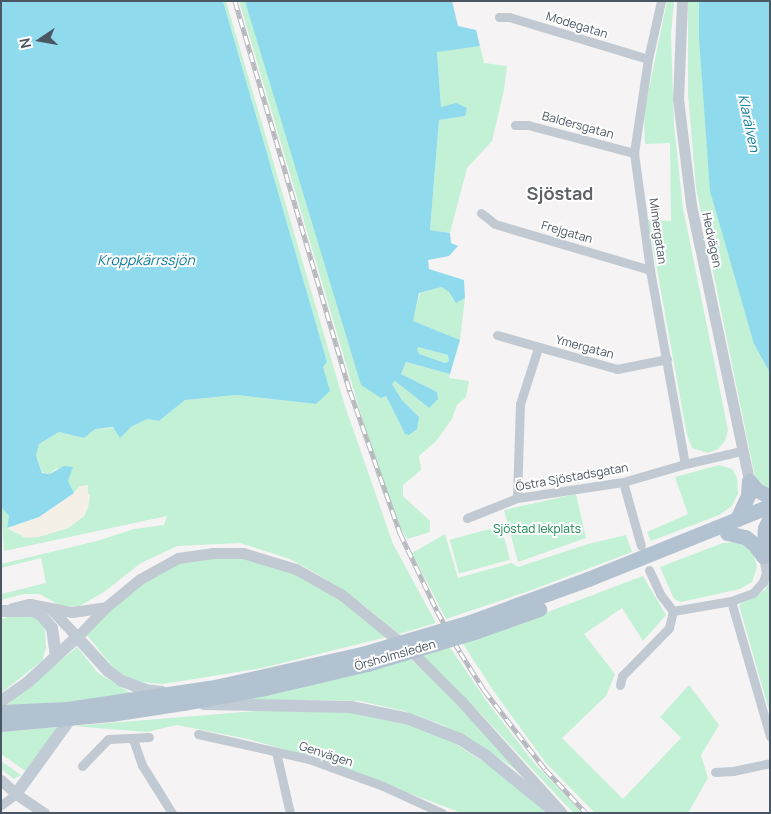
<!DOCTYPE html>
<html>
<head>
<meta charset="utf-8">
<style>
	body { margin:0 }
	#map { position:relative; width:771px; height:814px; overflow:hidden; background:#f5f3f3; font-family:Manrope,sans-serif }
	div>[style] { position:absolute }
	.green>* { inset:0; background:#c3f1d5; transform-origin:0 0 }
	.sand>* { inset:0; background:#f5f0e5 }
	.water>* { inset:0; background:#90daee }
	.minor>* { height:9px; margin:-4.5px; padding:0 4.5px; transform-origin:4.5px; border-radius:4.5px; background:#c1cad2 }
	.tertiary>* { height:11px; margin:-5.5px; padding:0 5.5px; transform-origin:5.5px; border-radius:5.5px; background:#c1cad2 }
	.secondary>* { height:12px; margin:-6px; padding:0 6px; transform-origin:6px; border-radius:6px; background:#c1cbd6 }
	.primary>* { height:15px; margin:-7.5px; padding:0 7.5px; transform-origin:7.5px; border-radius:7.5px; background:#b3c2d1 }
	.rail>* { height:5px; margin-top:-2.5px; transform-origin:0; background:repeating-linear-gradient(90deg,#fff 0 9px,#b5b8bd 0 18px); box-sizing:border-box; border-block:1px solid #b5b8bd }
	.primary-bridge>* { height:15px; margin:-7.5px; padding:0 7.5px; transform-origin:7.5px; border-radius:7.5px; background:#b3c2d1 }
	span { translate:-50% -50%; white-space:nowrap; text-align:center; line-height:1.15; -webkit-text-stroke:4px #fff; paint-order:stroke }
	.street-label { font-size:12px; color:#4a5661 }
	.park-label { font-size:12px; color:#17864f }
	.water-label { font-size:14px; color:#0c7c9b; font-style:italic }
	.district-label { font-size:18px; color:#5f6368; font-weight:700 }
	.frame { position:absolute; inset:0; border:2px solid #4a5661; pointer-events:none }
	.north { position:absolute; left:15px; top:15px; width:50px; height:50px; -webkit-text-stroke:4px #fff; paint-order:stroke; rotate:258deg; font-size:14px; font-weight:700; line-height:20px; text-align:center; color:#4a5661 }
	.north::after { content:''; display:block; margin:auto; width:18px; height:22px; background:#4a5661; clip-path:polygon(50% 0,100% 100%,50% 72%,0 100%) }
</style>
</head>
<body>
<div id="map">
	<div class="green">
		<div style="clip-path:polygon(223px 1px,226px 1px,345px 406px,393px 544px,436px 623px,399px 634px,362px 604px,319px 575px,290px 559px,240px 543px,177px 546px,141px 563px,104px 592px,78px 607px,59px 605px,40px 594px,24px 594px,1px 600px,1px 594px,46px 583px,41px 558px,1px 568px,1px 564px,97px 541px,134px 529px,164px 525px,167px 516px,4px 551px,1px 507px,9px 516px,7px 528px,16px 533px,38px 537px,68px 528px,84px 516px,88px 507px,90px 495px,80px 486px,74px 493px,57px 468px,50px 474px,42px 472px,36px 456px,39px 444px,59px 432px,84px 438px,95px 429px,131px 427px,147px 419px,159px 421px,185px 400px,237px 395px,316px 404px,322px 367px,327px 362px)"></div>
		<div style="clip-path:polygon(239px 1px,245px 1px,386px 396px,405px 434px,419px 417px,402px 400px,392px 384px,395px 381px,429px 408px,437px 392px,401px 374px,406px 362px,450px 374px,449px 378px,469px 381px,466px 397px,457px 405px,452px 419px,436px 441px,419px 456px,421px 470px,403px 485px,403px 496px,430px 521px,430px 532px,407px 539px,401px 529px,384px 485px,365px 428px)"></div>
		<div style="clip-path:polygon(667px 1px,674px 1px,671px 35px,674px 125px,683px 208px,728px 430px,725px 441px,718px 449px,708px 453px,692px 448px,687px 435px,648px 220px,671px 221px,670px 143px,645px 144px,644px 113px)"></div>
		<div style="clip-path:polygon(688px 1px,699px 1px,699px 38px,754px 344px,770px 373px,770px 491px,755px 477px,696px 188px,688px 94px)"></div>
		<div style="clip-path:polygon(480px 46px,484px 63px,507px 66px,504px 90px,492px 141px,467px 168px,450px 233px,430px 230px,439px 120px,465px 116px,441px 107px,437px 51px)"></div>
		<div style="clip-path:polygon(442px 287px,449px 292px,456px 302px,465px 298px,460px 340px,412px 321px,420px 293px)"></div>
		<div style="clip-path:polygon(418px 347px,448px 355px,449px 361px,445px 363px,419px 354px,416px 349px)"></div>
		<div style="clip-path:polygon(719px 465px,732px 469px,737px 478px,738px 494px,732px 506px,719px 515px,651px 541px,647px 532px,688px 514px,675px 477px)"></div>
		<div style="clip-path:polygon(576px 494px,586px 538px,518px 562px,504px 510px)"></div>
		<div style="left:501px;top:526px;width:35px;height:53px;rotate:75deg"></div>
		<div style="clip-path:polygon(445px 534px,458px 578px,512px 563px,518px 567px,588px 544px,626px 535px,632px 552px,529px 591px,446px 619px,412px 553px)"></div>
		<div style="clip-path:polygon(739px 542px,753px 553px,757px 567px,752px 582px,740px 589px,681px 602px,674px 599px,660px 567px,723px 543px)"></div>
		<div style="clip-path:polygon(218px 556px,260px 558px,297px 575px,348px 605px,387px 637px,262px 668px,163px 684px,137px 682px,116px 671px,86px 634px,133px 587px,165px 568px,190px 559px)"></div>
		<div style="clip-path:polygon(643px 576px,666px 615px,643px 641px,622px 608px,584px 634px,615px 674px,606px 696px,562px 738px,623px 799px,681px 738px,660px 717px,689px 685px,719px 725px,701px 755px,708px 778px,688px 813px,595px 813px,546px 763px,497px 696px,461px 641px,545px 613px)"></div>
		<div style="clip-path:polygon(770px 576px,770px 714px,739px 605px,765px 590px)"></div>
		<div style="clip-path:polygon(17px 614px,40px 620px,45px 631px,46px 648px,42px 661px,1px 693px,1px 619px)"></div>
		<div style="clip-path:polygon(449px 646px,488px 703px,535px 764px,582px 813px,574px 813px,562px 801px,482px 715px,422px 655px)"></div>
		<div style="clip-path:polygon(77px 647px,98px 673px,132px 694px,51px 704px,7px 705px)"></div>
		<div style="clip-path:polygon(409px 658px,448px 694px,518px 771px,472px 740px,443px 725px,404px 711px,360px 701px,309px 700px,237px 702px)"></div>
		<div style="clip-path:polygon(282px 709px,344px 711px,418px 727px,454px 743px,504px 775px,546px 813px,462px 813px,315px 758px,248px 739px,177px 725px,147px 732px,73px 726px)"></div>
		<div style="clip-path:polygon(57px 727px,27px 772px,1px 754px,1px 732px)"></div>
		<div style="clip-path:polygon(1px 761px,21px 775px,14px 779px,1px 769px)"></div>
	</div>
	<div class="sand">
		<div style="clip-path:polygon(88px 485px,88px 507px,84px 516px,68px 528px,38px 537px,25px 538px,9px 527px,39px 517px,74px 493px,80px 486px)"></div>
	</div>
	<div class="water">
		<div style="clip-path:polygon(1px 1px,223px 1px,327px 362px,323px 367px,330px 391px,316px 404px,237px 395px,185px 400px,159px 421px,147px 419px,131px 427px,120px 438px,113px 427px,95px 429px,84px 438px,59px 432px,39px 444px,36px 456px,42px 473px,50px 474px,64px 466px,73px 467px,68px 481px,74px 493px,39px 517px,7px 528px,9px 516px,1px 507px)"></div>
		<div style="clip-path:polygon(evenodd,245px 1px,452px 1px,458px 26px,476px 30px,480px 46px,437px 52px,441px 107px,456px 103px,467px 108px,465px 116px,439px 120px,430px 230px,450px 233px,451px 243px,458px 246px,449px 256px,428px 260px,429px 269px,464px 280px,465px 298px,456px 303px,449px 292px,442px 287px,419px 293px,413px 321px,460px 340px,450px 374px,406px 362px,401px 374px,437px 392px,438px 399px,429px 408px,395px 381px,392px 384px,402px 400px,419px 417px,417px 429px,409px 435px,405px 434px,386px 396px,381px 398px,361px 385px,245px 1px,418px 347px,448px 355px,449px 361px,445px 363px,419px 354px,417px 349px,418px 347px)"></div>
		<div style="clip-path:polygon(699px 1px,770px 1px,770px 373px,754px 344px,710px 191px,699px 38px)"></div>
	</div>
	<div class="minor">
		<div style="left:661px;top:1px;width:59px;rotate:102.6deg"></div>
		<div style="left:648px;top:59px;width:95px;rotate:98.5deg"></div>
		<div style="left:634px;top:153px;width:118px;rotate:82.2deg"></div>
		<div style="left:650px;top:270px;width:197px;rotate:79.8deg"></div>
		<div style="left:499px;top:17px;width:10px"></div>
		<div style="left:509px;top:17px;width:145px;rotate:16.8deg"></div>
		<div style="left:515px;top:125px;width:13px"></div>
		<div style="left:528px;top:125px;width:110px;rotate:14.8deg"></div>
		<div style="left:481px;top:213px;width:18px;rotate:38deg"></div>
		<div style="left:495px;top:224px;width:162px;rotate:16.5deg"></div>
		<div style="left:497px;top:335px;width:125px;rotate:15.8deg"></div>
		<div style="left:617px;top:369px;width:51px;rotate:-11.3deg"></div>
		<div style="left:623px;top:482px;width:66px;rotate:74.3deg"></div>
		<div style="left:517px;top:498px;width:94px;rotate:-88.2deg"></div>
		<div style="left:520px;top:404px;width:59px;rotate:-72.2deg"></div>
		<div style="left:467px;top:518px;width:54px;rotate:-21.8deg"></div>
		<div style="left:517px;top:498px;width:107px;rotate:-8.6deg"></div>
		<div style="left:623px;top:482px;width:65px;rotate:-16.2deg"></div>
		<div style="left:685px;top:464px;width:57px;rotate:-13.1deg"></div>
		<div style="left:649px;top:570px;width:26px;rotate:65deg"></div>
		<div style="left:660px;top:594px;width:21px;rotate:53deg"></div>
		<div style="left:731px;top:601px;width:141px;rotate:73.9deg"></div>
		<div style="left:673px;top:611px;width:59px;rotate:-9.8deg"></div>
		<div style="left:731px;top:601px;width:23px;rotate:-20deg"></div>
		<div style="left:753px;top:593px;width:15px;rotate:-48deg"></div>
		<div style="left:763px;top:582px;width:9px;rotate:-72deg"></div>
		<div style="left:766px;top:573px;width:17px;rotate:-100deg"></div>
		<div style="left:620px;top:685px;width:9px;rotate:-77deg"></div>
		<div style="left:622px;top:676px;width:67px;rotate:-45.6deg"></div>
		<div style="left:669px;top:628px;width:17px;rotate:-77deg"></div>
		<div style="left:198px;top:734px;width:114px;rotate:12.7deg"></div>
		<div style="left:309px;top:759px;width:79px;rotate:20deg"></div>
		<div style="left:383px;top:786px;width:65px;rotate:24.6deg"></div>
		<div style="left:133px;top:739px;width:28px;rotate:71deg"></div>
		<div style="left:142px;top:765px;width:57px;rotate:58deg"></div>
		<div style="left:276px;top:752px;width:63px;rotate:77.1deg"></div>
		<div style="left:82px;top:766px;width:37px;rotate:-46deg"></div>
		<div style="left:108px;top:739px;width:41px;rotate:-2.8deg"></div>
		<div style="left:715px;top:772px;width:18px;rotate:-3deg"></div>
		<div style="left:733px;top:771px;width:38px;rotate:-12deg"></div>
		<div style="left:1px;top:805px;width:19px;rotate:-36deg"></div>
	</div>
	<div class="tertiary">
		<div style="left:682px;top:1px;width:98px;rotate:92.3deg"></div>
		<div style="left:678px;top:99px;width:107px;rotate:83deg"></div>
		<div style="left:691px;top:205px;width:282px;rotate:78.1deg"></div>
		<div style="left:12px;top:608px;width:18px;rotate:-13deg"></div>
		<div style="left:30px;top:604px;width:43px;rotate:10.8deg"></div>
		<div style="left:72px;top:612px;width:34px;rotate:-8deg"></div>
		<div style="left:52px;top:610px;width:37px;rotate:47deg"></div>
		<div style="left:77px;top:637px;width:42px;rotate:-46deg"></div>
		<div style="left:106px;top:607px;width:44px;rotate:-39.5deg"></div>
		<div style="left:140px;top:579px;width:43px;rotate:-28.9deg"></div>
		<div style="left:178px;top:558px;width:34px;rotate:-8deg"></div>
		<div style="left:212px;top:553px;width:31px"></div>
		<div style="left:243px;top:553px;width:55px;rotate:16.8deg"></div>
		<div style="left:296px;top:569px;width:53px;rotate:29.5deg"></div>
		<div style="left:342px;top:595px;width:89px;rotate:39.1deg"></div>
		<div style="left:411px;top:651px;width:72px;rotate:45deg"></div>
		<div style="left:462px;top:702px;width:149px;rotate:48deg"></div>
		<div style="left:1px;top:780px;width:21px;rotate:43deg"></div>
		<div style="left:16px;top:794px;width:34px;rotate:34deg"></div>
	</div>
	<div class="secondary">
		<div style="left:3px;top:611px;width:29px"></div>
		<div style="left:32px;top:611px;width:10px;rotate:24deg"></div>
		<div style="left:41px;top:615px;width:17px;rotate:50deg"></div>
		<div style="left:52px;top:628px;width:27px;rotate:82deg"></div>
		<div style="left:1px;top:701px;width:32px;rotate:-35deg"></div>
		<div style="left:27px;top:683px;width:68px;rotate:-42.6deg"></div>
		<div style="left:77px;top:637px;width:46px;rotate:47.6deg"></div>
		<div style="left:108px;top:671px;width:17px;rotate:36deg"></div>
		<div style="left:122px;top:681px;width:25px;rotate:21deg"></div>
		<div style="left:145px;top:690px;width:17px;rotate:7deg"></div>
		<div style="left:204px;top:704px;width:147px;rotate:1.2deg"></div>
		<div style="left:351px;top:707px;width:59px;rotate:11.7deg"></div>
		<div style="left:409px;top:719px;width:55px;rotate:21.4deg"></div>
		<div style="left:460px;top:739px;width:30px;rotate:33deg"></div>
		<div style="left:485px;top:755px;width:92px;rotate:39.2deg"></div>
		<div style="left:16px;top:794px;width:94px;rotate:-54.1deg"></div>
	</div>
	<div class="primary">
		<div style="left:749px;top:481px;width:12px;rotate:48deg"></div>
		<div style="left:757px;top:490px;width:15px;rotate:28deg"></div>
		<div style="left:737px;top:519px;width:26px;rotate:-65deg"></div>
		<div style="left:748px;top:495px;width:14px;rotate:-86deg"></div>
		<div style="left:727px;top:533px;width:18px;rotate:13deg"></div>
		<div style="left:745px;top:537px;width:11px;rotate:38deg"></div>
		<div style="left:754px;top:544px;width:15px;rotate:53deg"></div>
		<div style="left:763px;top:556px;width:28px;rotate:-86deg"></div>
		<div style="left:765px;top:528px;width:11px;rotate:-63deg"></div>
		<div style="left:470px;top:622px;width:126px;rotate:-20deg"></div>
		<div style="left:588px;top:579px;width:196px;rotate:-21.9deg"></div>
		<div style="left:477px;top:631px;width:66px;rotate:-19.5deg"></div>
		<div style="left:1px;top:712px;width:66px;rotate:-2.6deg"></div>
		<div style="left:67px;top:709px;width:150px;rotate:-8.5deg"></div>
		<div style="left:215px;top:687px;width:151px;rotate:-12.7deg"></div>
		<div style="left:1px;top:724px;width:110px;rotate:-5.2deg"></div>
		<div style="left:111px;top:714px;width:74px;rotate:-8.6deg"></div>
		<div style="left:184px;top:703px;width:82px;rotate:-10.5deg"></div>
		<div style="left:265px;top:688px;width:105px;rotate:-13.2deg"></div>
	</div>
	<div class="rail">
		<div style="left:235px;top:1px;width:407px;rotate:73.6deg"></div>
		<div style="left:350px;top:391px;width:151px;rotate:70.6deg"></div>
		<div style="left:400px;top:533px;width:86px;rotate:64.6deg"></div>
		<div style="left:437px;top:611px;width:47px;rotate:60.7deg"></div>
		<div style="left:460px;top:652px;width:45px;rotate:57.7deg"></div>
		<div style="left:484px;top:690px;width:100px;rotate:52.3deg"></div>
		<div style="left:545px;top:769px;width:60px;rotate:47deg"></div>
	</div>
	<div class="primary-bridge">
		<div style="left:362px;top:654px;width:113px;rotate:-16.5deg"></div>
		<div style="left:367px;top:664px;width:115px;rotate:-16.7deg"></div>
	</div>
	<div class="street-label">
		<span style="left:577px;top:25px;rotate:17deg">Modegatan</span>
		<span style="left:578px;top:125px;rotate:15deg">Baldersgatan</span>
		<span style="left:658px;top:231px;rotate:82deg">Mimergatan</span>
		<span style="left:567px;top:232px;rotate:16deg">Frejgatan</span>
		<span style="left:712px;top:240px;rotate:78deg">Hedvägen</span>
		<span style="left:585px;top:347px;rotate:15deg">Ymergatan</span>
		<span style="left:572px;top:477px;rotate:-10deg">Östra Sjöstadsgatan</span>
		<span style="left:395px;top:655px;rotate:-16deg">Örsholmsleden</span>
		<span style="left:326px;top:754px;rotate:18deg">Genvägen</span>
	</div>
	<div class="park-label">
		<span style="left:537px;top:529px">Sjöstad lekplats</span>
	</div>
	<div class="water-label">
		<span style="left:749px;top:123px;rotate:78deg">Klarälven</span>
		<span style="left:146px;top:260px">Kroppkärrssjön</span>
	</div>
	<div class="district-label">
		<span style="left:560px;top:193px">Sjöstad</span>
	</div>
	<div class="frame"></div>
	<div class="north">N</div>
</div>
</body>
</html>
